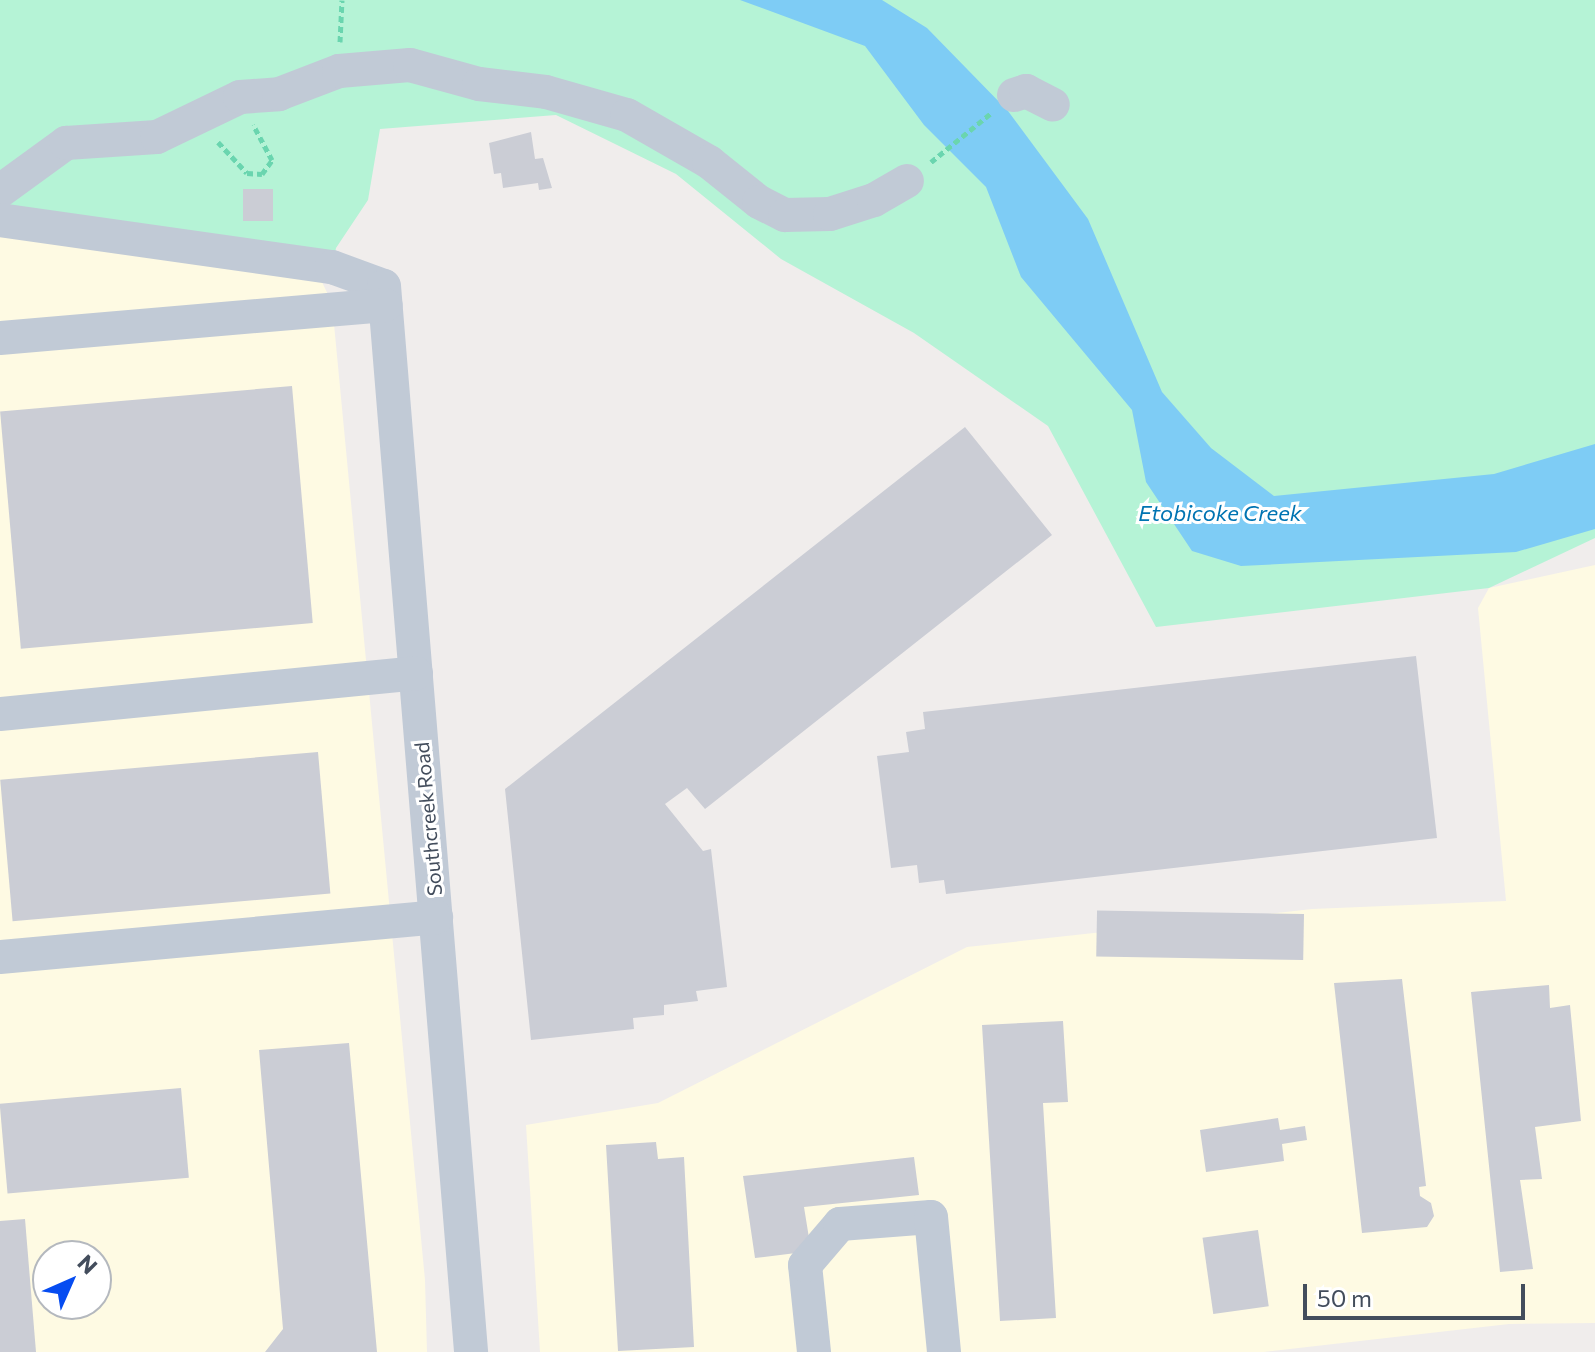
<!DOCTYPE html>
<html>
<head>
<meta charset="utf-8">
<style>
	body { margin:0 }
	#map { position:relative; width:1595px; height:1352px; overflow:hidden; background:#f0edec; font-family:Commissioner,sans-serif }
	div>[style] { position:absolute }
	.commercial>* { inset:0; background:#fefae3 }
	.green>* { inset:0; background:#b5f3d6 }
	.water>* { inset:0; background:#7eccf5 }
	.building>* { inset:0; background:#cbcdd5; transform-origin:0 0 }
	.path>* { height:5px; margin-top:-2.5px; transform-origin:0; background:repeating-linear-gradient(90deg,#6ad5af 0 6px,transparent 0 10px) }
	.minor>* { height:34px; margin:-17px; padding:0 17px; transform-origin:17px; border-radius:17px; background:#c1cad6 }
	span { translate:-50% -50%; white-space:nowrap; text-align:center; line-height:1.15; -webkit-text-stroke:6px #fff; paint-order:stroke }
	.street-label { font-size:20px; color:#434d5c }
	.water-label { font-size:22px; color:#0074b2; font-style:italic }
	.north { position:absolute; left:32px; top:1240px; width:80px; height:80px; box-sizing:border-box; background:#fff; border:2px solid #b4b8be; border-radius:50%; rotate:45deg; font-size:22px; font-weight:700; line-height:32px; text-align:center; color:#434d5c }
	.north::after { content:''; display:block; margin:auto; width:28px; height:36px; background:#064cf1; clip-path:polygon(50% 0,100% 100%,50% 72%,0 100%) }
	.scale { position:absolute; left:1303px; top:1284px; width:222px; height:36px; box-sizing:border-box; border:4px solid #434d5c; border-top:0; padding-left:10px; font-size:24px; line-height:28px; white-space:nowrap; color:#434d5c; -webkit-text-stroke:6px #fff; paint-order:stroke }
</style>
</head>
<body>
<div id="map">
	<div class="commercial">
		<div style="clip-path:polygon(evenodd,0 235px,322px 282px,332px 303px,425px 1280px,427px 1352px,0 1352px,0 235px,48px 1256px,96px 1256px,96px 1304px,48px 1304px,48px 1256px)"></div>
		<div style="clip-path:polygon(1595px 565px,1595px 1323px,1509px 1324px,1264px 1352px,540px 1352px,526px 1125px,658px 1103px,967px 947px,1312px 909px,1506px 901px,1478px 608px,1489px 588px)"></div>
	</div>
	<div class="green">
		<div style="clip-path:polygon(0 0,1595px 0,1595px 538px,1489px 588px,1156px 627px,1048px 426px,914px 333px,781px 259px,676px 174px,556px 115px,380px 129px,368px 200px,336px 248px,332px 267px,0 235px)"></div>
	</div>
	<div class="water">
		<div style="clip-path:polygon(740px 0,882px 0,927px 28px,1008px 111px,1088px 219px,1162px 392px,1211px 448px,1274px 496px,1494px 474px,1595px 444px,1595px 529px,1516px 552px,1241px 566px,1192px 551px,1146px 482px,1132px 410px,1021px 277px,986px 187px,924px 125px,865px 46px)"></div>
	</div>
	<div class="building">
		<div style="clip-path:polygon(531px 132px,535px 159px,543px 158px,552px 188px,539px 190px,538px 183px,503px 188px,501px 173px,494px 174px,489px 143px)"></div>
		<div style="left:243px;top:189px;width:30px;height:32px"></div>
		<div style="left:292px;top:386px;width:238px;height:293px;rotate:85deg"></div>
		<div style="clip-path:polygon(965px 427px,1052px 535px,705px 809px,687px 788px,665px 804px,703px 851px,711px 849px,727px 987px,696px 991px,698px 1001px,664px 1005px,664px 1015px,633px 1018px,634px 1029px,531px 1040px,505px 789px)"></div>
		<div style="clip-path:polygon(1416px 656px,1437px 838px,946px 894px,944px 880px,919px 883px,917px 865px,891px 868px,877px 756px,909px 752px,906px 732px,925px 729px,923px 712px)"></div>
		<div style="left:318px;top:752px;width:142px;height:319px;rotate:85deg"></div>
		<div style="left:1304px;top:914px;width:46px;height:207px;rotate:91deg"></div>
		<div style="clip-path:polygon(1402px 979px,1426px 1186px,1419px 1187px,1420px 1196px,1431px 1203px,1434px 1216px,1427px 1227px,1362px 1233px,1334px 983px)"></div>
		<div style="clip-path:polygon(1549px 985px,1550px 1008px,1570px 1005px,1581px 1121px,1535px 1127px,1542px 1179px,1520px 1180px,1533px 1269px,1500px 1272px,1471px 992px)"></div>
		<div style="clip-path:polygon(1063px 1021px,1068px 1102px,1043px 1103px,1056px 1318px,1000px 1321px,982px 1025px)"></div>
		<div style="clip-path:polygon(349px 1043px,377px 1352px,265px 1352px,283px 1329px,259px 1050px)"></div>
		<div style="left:181px;top:1088px;width:90px;height:182px;rotate:85deg"></div>
		<div style="clip-path:polygon(1278px 1118px,1280px 1130px,1305px 1126px,1307px 1140px,1282px 1144px,1284px 1161px,1206px 1172px,1200px 1130px)"></div>
		<div style="clip-path:polygon(656px 1142px,658px 1159px,684px 1157px,694px 1347px,618px 1351px,606px 1145px)"></div>
		<div style="clip-path:polygon(914px 1157px,919px 1195px,804px 1207px,809px 1238px,796px 1253px,755px 1258px,743px 1176px)"></div>
		<div style="clip-path:polygon(25px 1219px,36px 1352px,0 1352px,0 1221px)"></div>
		<div style="left:1258px;top:1230px;width:77px;height:56px;rotate:82deg"></div>
	</div>
	<div class="path">
		<div style="left:340px;top:42px;width:42px;rotate:-87.3deg"></div>
		<div style="left:218px;top:142px;width:42px;rotate:46.9deg"></div>
		<div style="left:247px;top:173px;width:15px;rotate:4deg"></div>
		<div style="left:262px;top:174px;width:17px;rotate:-54deg"></div>
		<div style="left:272px;top:160px;width:40px;rotate:-118deg"></div>
		<div style="left:931px;top:162px;width:77px;rotate:-39.2deg"></div>
	</div>
	<div class="minor">
		<div style="left:1014px;top:95px;width:13px;rotate:-18deg"></div>
		<div style="left:1026px;top:91px;width:30px;rotate:27deg"></div>
		<div style="left:0;top:191px;width:82px;rotate:-36deg"></div>
		<div style="left:66px;top:143px;width:91px;rotate:-3.8deg"></div>
		<div style="left:157px;top:137px;width:92px;rotate:-25.7deg"></div>
		<div style="left:240px;top:97px;width:39px;rotate:-4deg"></div>
		<div style="left:279px;top:94px;width:64px;rotate:-21deg"></div>
		<div style="left:339px;top:71px;width:71px;rotate:-4.8deg"></div>
		<div style="left:410px;top:65px;width:72px;rotate:15.4deg"></div>
		<div style="left:479px;top:84px;width:67px;rotate:6.8deg"></div>
		<div style="left:546px;top:92px;width:84px;rotate:15.9deg"></div>
		<div style="left:627px;top:115px;width:95px;rotate:29.8deg"></div>
		<div style="left:709px;top:162px;width:64px;rotate:38.7deg"></div>
		<div style="left:759px;top:202px;width:29px;rotate:27deg"></div>
		<div style="left:785px;top:215px;width:45px;rotate:-1.3deg"></div>
		<div style="left:830px;top:214px;width:46px;rotate:-17.7deg"></div>
		<div style="left:874px;top:200px;width:38px;rotate:-30deg"></div>
		<div style="left:0;top:220px;width:335px;rotate:8.1deg"></div>
		<div style="left:332px;top:267px;width:55px;rotate:20.1deg"></div>
		<div style="left:384px;top:286px;width:1070px;rotate:85.33deg"></div>
		<div style="left:0;top:338px;width:387px;rotate:-4.9deg"></div>
		<div style="left:0;top:714px;width:418px;rotate:-5.6deg"></div>
		<div style="left:0;top:957px;width:438px;rotate:-5.2deg"></div>
		<div style="left:814px;top:1352px;width:87px;rotate:-95.9deg"></div>
		<div style="left:805px;top:1265px;width:54px;rotate:-49.5deg"></div>
		<div style="left:840px;top:1224px;width:91px;rotate:-4.4deg"></div>
		<div style="left:931px;top:1217px;width:136px;rotate:84.5deg"></div>
	</div>
	<div class="street-label">
		<span style="left:428px;top:819px;rotate:-95deg">Southcreek Road</span>
	</div>
	<div class="water-label">
		<span style="left:1220px;top:513px">Etobicoke Creek</span>
	</div>
	<div class="north">N</div>
	<div class="scale">50 m</div>
</div>
</body>
</html>
